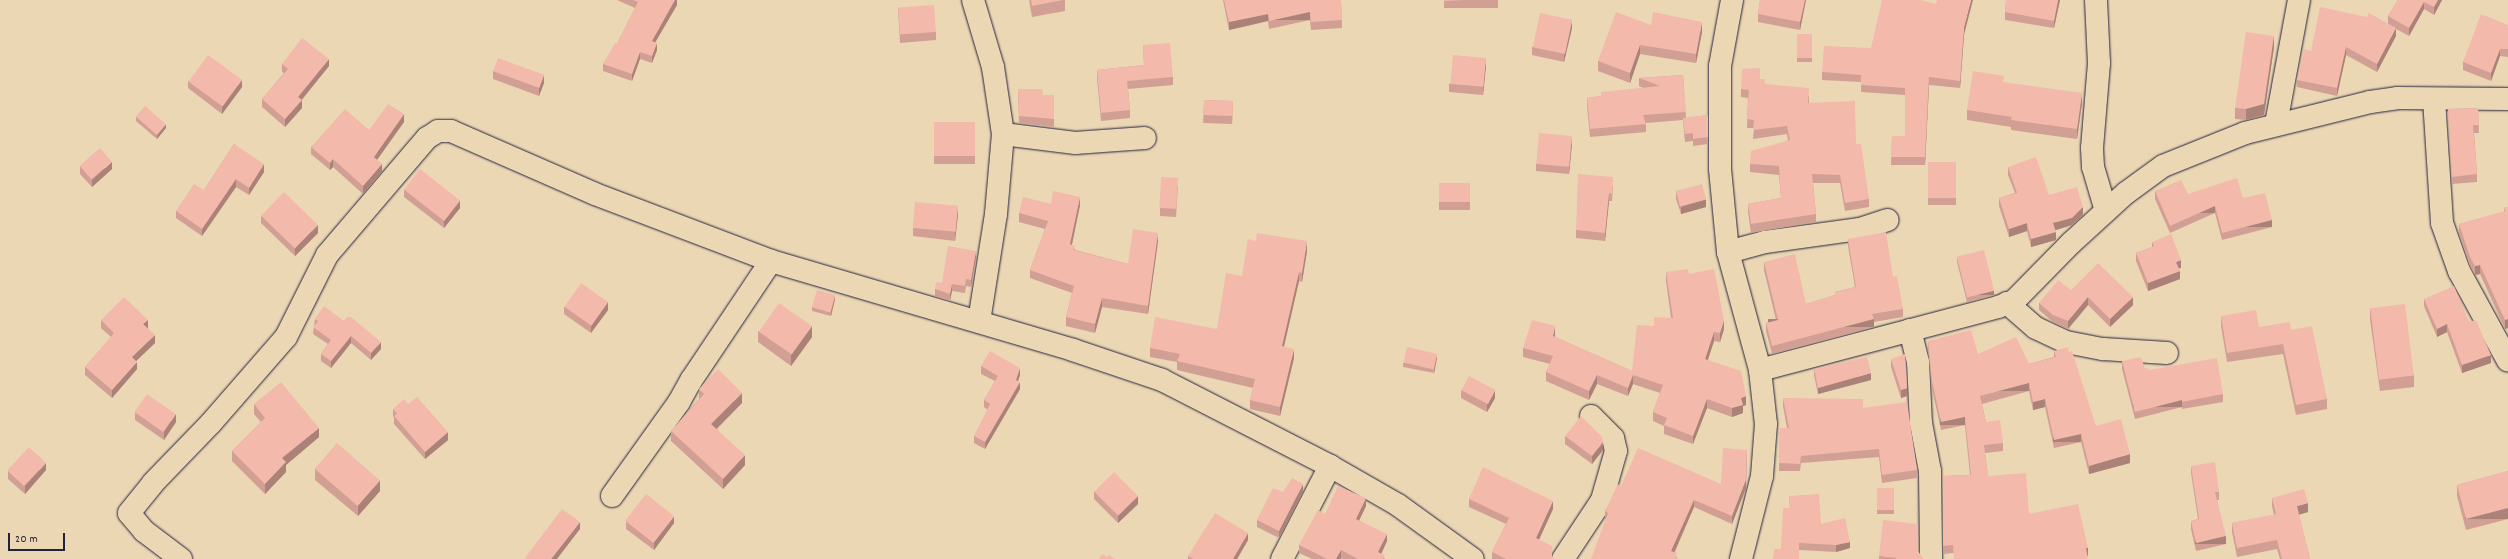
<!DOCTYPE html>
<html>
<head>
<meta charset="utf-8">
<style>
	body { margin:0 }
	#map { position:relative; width:2508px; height:559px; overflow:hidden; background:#ecd7b5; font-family:Dekko,sans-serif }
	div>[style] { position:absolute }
	.roads { filter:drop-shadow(0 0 1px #22223b) drop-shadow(0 0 1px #22223b) }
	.street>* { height:22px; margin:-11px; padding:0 11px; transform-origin:11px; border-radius:11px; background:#ecd7b5 }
	.wall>* { inset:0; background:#d19f93; transform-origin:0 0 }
	.shaded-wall>* { inset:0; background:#aa8278; transform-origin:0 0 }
	.building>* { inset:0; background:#f3b9ab; transform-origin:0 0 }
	span { translate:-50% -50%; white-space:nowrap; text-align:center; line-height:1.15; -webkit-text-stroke:4px #ecd7b5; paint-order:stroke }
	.scale { position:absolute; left:8px; top:533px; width:57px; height:18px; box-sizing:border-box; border:2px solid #22223b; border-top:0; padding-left:5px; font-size:12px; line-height:14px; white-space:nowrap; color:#22223b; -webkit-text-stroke:3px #ecd7b5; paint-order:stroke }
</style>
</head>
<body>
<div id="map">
	<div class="roads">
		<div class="street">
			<div style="left:973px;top:0;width:70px;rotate:73.4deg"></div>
			<div style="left:993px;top:67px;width:68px;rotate:81.5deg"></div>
			<div style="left:1003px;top:134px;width:80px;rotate:95deg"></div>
			<div style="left:996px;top:214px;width:108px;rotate:99deg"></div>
			<div style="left:1732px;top:0;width:67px;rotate:100.3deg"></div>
			<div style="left:1720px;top:66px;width:103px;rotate:90deg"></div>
			<div style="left:1720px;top:169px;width:83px;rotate:84.5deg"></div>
			<div style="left:1728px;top:252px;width:122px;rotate:74.8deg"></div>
			<div style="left:1760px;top:370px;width:54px;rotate:83.7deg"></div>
			<div style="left:1766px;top:424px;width:52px;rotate:94.4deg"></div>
			<div style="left:1762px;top:476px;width:86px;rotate:104.2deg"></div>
			<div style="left:2096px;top:0;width:63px;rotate:87.3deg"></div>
			<div style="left:2099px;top:63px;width:85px;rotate:94.7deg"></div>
			<div style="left:2092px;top:148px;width:19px;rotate:87deg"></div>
			<div style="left:2093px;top:167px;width:46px;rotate:73.5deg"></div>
			<div style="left:2434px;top:99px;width:124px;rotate:86.3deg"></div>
			<div style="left:2442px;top:223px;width:51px;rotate:70.5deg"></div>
			<div style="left:2459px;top:271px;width:102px;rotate:61.4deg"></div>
			<div style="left:2276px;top:124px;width:126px;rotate:-79.5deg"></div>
			<div style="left:1003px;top:134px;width:73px;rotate:7.1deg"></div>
			<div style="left:1075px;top:143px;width:70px;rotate:-4.1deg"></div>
			<div style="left:1728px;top:252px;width:38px;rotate:-15deg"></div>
			<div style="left:1765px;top:242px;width:96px;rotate:-7.8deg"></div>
			<div style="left:1860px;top:229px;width:29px;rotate:-18deg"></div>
			<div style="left:2007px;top:303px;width:38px;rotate:41deg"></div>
			<div style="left:2036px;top:328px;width:33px;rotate:25deg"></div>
			<div style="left:2066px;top:342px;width:38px;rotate:11deg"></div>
			<div style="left:2103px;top:349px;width:64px;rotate:3.6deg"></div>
			<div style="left:1910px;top:330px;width:33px;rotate:76deg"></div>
			<div style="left:1918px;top:362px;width:61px;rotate:87.2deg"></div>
			<div style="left:1921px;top:423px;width:49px;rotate:79.4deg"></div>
			<div style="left:1930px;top:471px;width:88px;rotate:89.3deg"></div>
			<div style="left:1760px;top:370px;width:246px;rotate:-14.8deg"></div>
			<div style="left:1998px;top:307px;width:17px;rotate:-21deg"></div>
			<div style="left:2014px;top:301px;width:81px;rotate:-45.5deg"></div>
			<div style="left:2071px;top:243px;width:74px;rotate:-42.3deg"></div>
			<div style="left:2126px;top:193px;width:46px;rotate:-36.1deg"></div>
			<div style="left:2163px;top:166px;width:88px;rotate:-21.9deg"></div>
			<div style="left:2245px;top:133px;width:129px;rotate:-13.9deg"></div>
			<div style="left:2370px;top:102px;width:27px;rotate:-8deg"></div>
			<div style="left:2397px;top:98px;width:111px;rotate:0.5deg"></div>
			<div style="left:612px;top:496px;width:115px;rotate:-54.5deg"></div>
			<div style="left:679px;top:402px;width:26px;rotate:-61deg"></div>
			<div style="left:692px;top:379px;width:142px;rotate:-56.2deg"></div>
			<div style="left:181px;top:559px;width:46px;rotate:-142.9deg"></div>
			<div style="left:144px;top:531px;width:23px;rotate:-130deg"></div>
			<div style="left:129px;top:513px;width:38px;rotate:-51deg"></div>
			<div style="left:153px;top:483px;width:83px;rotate:-46deg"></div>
			<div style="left:211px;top:423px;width:114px;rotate:-48.9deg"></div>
			<div style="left:286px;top:337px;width:92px;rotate:-63.4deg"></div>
			<div style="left:327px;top:255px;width:154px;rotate:-49.5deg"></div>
			<div style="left:427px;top:138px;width:13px;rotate:-32deg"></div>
			<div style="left:438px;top:131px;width:13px"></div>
			<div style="left:451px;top:131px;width:157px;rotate:23.6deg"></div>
			<div style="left:595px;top:194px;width:188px;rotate:20.8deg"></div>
			<div style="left:771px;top:261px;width:315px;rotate:16.4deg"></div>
			<div style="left:1073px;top:350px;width:94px;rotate:18.6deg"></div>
			<div style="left:1162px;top:380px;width:189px;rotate:27.1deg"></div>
			<div style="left:1330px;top:466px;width:78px;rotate:29.8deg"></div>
			<div style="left:1398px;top:505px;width:92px;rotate:35.8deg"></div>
			<div style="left:1282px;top:559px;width:105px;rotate:-62.7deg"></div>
			<div style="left:1563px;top:559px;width:71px;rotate:-56.5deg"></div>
			<div style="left:1602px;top:500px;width:51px;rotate:-74.1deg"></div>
			<div style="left:1616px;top:451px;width:13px;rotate:-103deg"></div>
			<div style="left:1613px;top:438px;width:31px;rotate:-135deg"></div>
		</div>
	</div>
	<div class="wall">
		<div style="clip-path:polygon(617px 0,677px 0,677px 5px,655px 42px,657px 50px,652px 63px,640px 59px,632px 81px,603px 71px,603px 64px,617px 44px,635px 8px)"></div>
		<div style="clip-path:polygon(1029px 0,1065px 0,1065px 11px,1032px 17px)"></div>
		<div style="clip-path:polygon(1223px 0,1341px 0,1342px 28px,1311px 30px,1310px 20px,1269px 29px,1268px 21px,1229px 30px)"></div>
		<div style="left:1444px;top:0;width:54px;height:8px"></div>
		<div style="clip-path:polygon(1760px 0,1806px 0,1800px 30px,1758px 22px,1758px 14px)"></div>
		<div style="clip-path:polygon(2006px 0,2060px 0,2054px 28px,2005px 20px,2005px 12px)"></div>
		<div style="clip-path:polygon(2398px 0,2442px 0,2434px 15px,2424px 9px,2409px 36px,2396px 29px,2396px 36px,2377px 72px,2346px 55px,2337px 96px,2297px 87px,2297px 80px,2311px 51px,2388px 24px,2388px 16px)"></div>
		<div style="clip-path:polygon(1936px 4px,1964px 35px,1960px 88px,1929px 85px,1925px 165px,1891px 165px,1892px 136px,1905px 136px,1905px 95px,1861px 92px,1861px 82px,1822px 80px,1822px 72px,1871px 48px)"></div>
		<div style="clip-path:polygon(898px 8px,936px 32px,936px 40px,900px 43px)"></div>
		<div style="clip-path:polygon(1651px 25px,1702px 32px,1696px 63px,1640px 54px,1630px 83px,1598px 71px,1598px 61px)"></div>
		<div style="clip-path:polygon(2508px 25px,2508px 57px,2500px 56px,2491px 81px,2463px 70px,2463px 62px)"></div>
		<div style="clip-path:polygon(1572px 28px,1564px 62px,1532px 55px,1532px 47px)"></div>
		<div style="left:1797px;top:34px;width:15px;height:28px"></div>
		<div style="clip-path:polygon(1143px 45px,1173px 77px,1173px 85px,1128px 89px,1130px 110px,1130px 118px,1101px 121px,1097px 78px,1097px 70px,1144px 65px)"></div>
		<div style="clip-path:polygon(2274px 47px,2264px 115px,2246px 120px,2235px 119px,2235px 108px)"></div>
		<div style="clip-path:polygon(282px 64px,329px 66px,302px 100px,302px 108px,285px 127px,262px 107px,262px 99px,284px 73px,282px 72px)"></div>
		<div style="clip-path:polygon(1486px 66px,1483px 95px,1449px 92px,1449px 84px)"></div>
		<div style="clip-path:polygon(493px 71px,544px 83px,539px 96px,493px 79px)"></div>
		<div style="clip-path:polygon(1683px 75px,1686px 118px,1708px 115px,1708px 144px,1693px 146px,1693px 141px,1685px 142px,1683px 120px,1646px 123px,1646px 132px,1590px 137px,1587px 106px,1587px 98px,1601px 96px,1643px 88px,1639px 86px,1639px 78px)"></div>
		<div style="clip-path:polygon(1760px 79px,1765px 84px,1809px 96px,1809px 103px,1856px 144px,1869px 199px,1869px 207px,1845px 211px,1840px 183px,1813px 183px,1816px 214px,1816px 222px,1751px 233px,1748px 212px,1748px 204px,1781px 198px,1779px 175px,1750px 172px,1750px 164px,1788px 140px,1787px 134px,1753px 139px,1754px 128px,1747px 128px,1748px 98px,1741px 97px,1741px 89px)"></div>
		<div style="clip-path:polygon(188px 81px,242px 87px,222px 114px,188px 88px)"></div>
		<div style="clip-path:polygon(2004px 83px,2082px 103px,2077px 139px,2011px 130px,2011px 127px,1967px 120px,1967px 110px)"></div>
		<div style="clip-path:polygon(1018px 89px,1043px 95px,1054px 95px,1054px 127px,1019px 123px)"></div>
		<div style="left:1204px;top:100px;width:29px;height:23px;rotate:2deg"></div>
		<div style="clip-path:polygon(2478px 108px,2479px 133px,2474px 133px,2477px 174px,2477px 182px,2452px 184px,2448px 109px)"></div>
		<div style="clip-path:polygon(136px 117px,166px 128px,157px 139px,136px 121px)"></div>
		<div style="clip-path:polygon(404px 122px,377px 160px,382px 172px,363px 194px,333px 167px,330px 170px,311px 154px,311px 147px,369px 130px)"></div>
		<div style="left:975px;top:122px;width:42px;height:41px;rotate:90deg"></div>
		<div style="clip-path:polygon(234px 144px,264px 172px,249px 195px,236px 187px,202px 236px,176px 218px,176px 211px,204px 190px)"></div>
		<div style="clip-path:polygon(1572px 144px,1569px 174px,1536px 171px,1536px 164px)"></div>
		<div style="left:1928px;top:162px;width:28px;height:43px"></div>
		<div style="clip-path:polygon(80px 166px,112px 169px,92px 187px,80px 174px)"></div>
		<div style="clip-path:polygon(2008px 167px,2049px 195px,2083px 215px,2072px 225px,2055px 230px,2056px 240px,2031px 247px,2027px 231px,2009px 237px,1999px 206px,1999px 198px,2015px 193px,2008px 175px)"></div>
		<div style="left:1470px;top:183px;width:27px;height:31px;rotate:90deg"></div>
		<div style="clip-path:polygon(1613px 185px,1612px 201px,1609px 201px,1605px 241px,1576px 238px,1576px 230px)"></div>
		<div style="clip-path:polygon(1178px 186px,1176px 217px,1160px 216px,1160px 208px)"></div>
		<div style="clip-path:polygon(404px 189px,460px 208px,444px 228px,404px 197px)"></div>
		<div style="clip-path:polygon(1676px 191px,1706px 207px,1681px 214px,1676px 199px)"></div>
		<div style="clip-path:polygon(2155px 191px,2188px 194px,2243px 198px,2272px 227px,2222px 240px,2215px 213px,2170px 233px,2155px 199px)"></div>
		<div style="clip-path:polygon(1051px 204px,1080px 205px,1072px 245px,1075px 250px,1128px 264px,1158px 241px,1148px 314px,1102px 307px,1095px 333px,1066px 326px,1066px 317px,1072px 293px,1030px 278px,1030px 270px,1045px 229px,1019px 222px,1019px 213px)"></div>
		<div style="clip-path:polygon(2508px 207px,2508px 328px,2505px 329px,2480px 274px,2475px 275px,2470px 266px,2459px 233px,2459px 224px,2504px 212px,2504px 208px)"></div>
		<div style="clip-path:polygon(958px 214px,955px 241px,913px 236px,913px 228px)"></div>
		<div style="clip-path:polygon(261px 216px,318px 233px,295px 256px,261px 223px)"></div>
		<div style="clip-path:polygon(1848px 239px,1893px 277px,1903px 309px,1903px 317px,1874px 322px,1874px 327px,1772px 354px,1766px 331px,1766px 323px,1776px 320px,1764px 270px,1764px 262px,1806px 304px,1835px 295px,1835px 292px,1855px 287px,1848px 246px)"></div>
		<div style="clip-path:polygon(2152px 242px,2181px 268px,2179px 268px,2180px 279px,2148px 291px,2136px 261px,2136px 253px,2152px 247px)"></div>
		<div style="clip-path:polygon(1307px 251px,1302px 282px,1299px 281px,1284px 346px,1294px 358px,1280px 416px,1250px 409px,1250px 400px,1253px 388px,1177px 370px,1177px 362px,1150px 357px,1150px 348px,1217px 329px,1242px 276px)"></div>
		<div style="clip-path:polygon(976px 257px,971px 287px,966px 286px,965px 293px,952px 291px,950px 301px,935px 296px,935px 289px,942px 283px)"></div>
		<div style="clip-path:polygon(1957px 258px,1994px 295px,1967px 302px,1957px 262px)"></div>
		<div style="clip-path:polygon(1666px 272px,1689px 274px,1724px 329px,1720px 342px,1714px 341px,1708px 360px,1746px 405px,1743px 406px,1743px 413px,1732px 417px,1707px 408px,1693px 444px,1664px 434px,1664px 426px,1653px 421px,1653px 412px,1660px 393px,1633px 384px,1628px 396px,1597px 384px,1589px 400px,1546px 381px,1546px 372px,1550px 364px,1523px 357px,1523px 348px,1555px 335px,1555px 337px,1632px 371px,1654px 326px,1671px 318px,1666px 281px)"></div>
		<div style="clip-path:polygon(2071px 290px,2133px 305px,2110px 327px,2088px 305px,2068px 329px,2053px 322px,2039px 310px,2039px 303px)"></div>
		<div style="clip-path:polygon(835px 299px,831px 316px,812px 311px,812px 307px)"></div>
		<div style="clip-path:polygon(2424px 299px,2469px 322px,2491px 363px,2462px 373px,2447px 332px,2437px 337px,2424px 306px)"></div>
		<div style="clip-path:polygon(564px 307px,608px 310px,591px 333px,564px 314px)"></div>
		<div style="clip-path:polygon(2370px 309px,2414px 375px,2414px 387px,2380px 391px,2370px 320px)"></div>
		<div style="clip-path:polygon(2221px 316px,2259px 327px,2291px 330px,2327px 399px,2327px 409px,2296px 415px,2283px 354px,2227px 362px,2221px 326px)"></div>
		<div style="clip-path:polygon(315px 319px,381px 349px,371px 360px,351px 343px,331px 368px,321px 361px,321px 354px,328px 344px,313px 334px)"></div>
		<div style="clip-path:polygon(101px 320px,148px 328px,155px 343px,136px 361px,137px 369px,112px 398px,85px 375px,85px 367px,111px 337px,101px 328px)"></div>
		<div style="clip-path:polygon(758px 331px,812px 337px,791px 366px,758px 342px)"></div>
		<div style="clip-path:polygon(1928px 341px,1978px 354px,2029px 364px,2054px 357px,2054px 351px,2096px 426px,2130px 463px,2089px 474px,2081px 442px,2054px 448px,2045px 407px,2033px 410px,2029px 391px,1982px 404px,1986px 422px,2003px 443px,2003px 451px,1985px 453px,1988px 476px,2029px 514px,2088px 556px,1953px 553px,1943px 554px,1943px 476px,1970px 475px,1965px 425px,1941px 430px,1932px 389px,1928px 349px)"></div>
		<div style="clip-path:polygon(1437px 358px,1434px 373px,1403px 367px,1403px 363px)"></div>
		<div style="clip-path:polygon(1891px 359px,1907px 396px,1901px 398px,1891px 367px)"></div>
		<div style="clip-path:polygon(2122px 361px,2223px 394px,2223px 402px,2182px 409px,2182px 407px,2135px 419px,2122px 369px)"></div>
		<div style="clip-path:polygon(981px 366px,1020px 375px,1018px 381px,1020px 389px,985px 449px,974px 443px,974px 436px,988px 410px,984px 407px,984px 400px,995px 381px,981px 374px)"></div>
		<div style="clip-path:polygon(1814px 369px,1871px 380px,1818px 394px,1814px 375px)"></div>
		<div style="clip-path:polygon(699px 389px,742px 403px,717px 429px,745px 465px,723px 489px,671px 441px,671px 431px,699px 399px)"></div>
		<div style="clip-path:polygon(1461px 390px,1495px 398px,1487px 412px,1461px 398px)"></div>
		<div style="clip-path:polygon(1783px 398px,1863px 408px,1917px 470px,1917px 478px,1882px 483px,1879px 457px,1801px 463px,1800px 471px,1779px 471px,1780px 428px,1787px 428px,1783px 406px)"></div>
		<div style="clip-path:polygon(254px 404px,319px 437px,286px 465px,286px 472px,265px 494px,232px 461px,232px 451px,261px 422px,254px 414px)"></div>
		<div style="clip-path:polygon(393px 409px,448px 440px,425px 459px,394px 424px,394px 418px,393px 416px)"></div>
		<div style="clip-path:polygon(135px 412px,176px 422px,164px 440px,135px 420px)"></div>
		<div style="clip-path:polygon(1565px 436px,1603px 450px,1592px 464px,1565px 444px)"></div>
		<div style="clip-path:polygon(2191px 466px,2219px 492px,2219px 500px,2217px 500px,2226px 544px,2196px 551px,2191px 529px,2191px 521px,2198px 519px,2191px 473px)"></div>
		<div style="clip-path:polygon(315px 469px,380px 491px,358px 516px,315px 480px)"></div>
		<div style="clip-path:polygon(46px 470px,25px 494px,8px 479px,8px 471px)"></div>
		<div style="clip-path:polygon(2508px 471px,2508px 519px,2466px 530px,2457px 496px,2457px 485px)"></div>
		<div style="clip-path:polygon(1721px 484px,1746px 488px,1732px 524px,1694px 507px,1675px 552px,1677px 559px,1605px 519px,1605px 511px,1621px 486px)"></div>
		<div style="left:1894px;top:488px;width:26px;height:17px;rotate:90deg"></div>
		<div style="clip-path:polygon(1094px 491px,1138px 504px,1118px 523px,1094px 499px)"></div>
		<div style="clip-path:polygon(1303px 492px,1279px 538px,1257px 527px,1257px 520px)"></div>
		<div style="clip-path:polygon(1789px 496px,1821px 524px,1850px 548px,1836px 552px,1799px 550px,1799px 559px,1773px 559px,1781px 549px,1790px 508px)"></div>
		<div style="clip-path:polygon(2272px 498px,2308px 512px,2299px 515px,2310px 559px,2280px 559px,2277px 549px,2237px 557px,2232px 532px,2232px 523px,2274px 515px,2272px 506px)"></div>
		<div style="clip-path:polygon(1469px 499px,1553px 509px,1539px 540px,1554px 559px,1492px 559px,1492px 552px,1506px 524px,1469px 507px)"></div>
		<div style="clip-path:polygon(1366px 506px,1359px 520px,1387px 541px,1381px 553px,1385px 559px,1343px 559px,1341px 558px,1340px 559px,1312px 559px,1299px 553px,1299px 545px,1325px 514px)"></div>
		<div style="clip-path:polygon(626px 521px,674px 523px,654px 550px,626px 529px)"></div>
		<div style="clip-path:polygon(1248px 540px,1237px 559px,1188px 559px,1188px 556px)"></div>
		<div style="clip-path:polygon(1918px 551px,1923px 559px,1879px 559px,1879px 556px)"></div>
	</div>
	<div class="shaded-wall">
		<div style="clip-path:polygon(674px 0,677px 0,677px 5px,652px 48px,652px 41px)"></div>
		<div style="clip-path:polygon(1805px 0,1806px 0,1800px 30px,1800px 22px)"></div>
		<div style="clip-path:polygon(1971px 0,1973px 0,1964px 35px,1960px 88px,1960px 81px,1964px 27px)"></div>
		<div style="clip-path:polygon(2058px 0,2060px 0,2054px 28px,2054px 21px)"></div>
		<div style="clip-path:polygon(2438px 0,2442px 0,2434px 15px,2434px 7px)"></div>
		<div style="clip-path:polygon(2424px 2px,2424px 9px,2409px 36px,2409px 28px)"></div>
		<div style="left:1310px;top:12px;width:8px;height:42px;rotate:90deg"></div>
		<div style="clip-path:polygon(1268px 14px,1268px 21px,1229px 30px,1229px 22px)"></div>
		<div style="clip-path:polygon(1572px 20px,1572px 28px,1564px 62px,1564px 54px)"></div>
		<div style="clip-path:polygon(1702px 22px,1702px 32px,1696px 63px,1696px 54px)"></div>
		<div style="clip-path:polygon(2396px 28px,2396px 36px,2377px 72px,2377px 64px)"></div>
		<div style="clip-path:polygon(2274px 36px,2274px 47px,2264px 115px,2246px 120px,2246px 109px)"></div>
		<div style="clip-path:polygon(657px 43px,657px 50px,652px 63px,652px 56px)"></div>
		<div style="clip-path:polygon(1640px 45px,1640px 54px,1630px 83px,1630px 73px)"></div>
		<div style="clip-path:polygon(2346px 47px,2346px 55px,2337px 96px,2337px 88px)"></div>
		<div style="clip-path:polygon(2500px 49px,2500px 56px,2491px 81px,2491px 73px)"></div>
		<div style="clip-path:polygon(640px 52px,640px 59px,632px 81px,632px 74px)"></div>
		<div style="clip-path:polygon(1486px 58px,1486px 66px,1483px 95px,1483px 87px)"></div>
		<div style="clip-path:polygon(329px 59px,329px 66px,298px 104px,298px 97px)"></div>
		<div style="clip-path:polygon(544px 75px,544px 83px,539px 96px,539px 88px)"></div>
		<div style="clip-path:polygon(1929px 77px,1929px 85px,1925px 165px,1925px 157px)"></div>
		<div style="clip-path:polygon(242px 80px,242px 87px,222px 114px,222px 106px)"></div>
		<div style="clip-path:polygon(2082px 93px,2082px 103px,2077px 139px,2077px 129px)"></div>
		<div style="clip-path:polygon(302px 100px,302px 108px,285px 127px,285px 119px)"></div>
		<div style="clip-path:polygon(404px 114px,404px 122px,374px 164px,374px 157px)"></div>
		<div style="clip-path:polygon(166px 124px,166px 128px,157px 139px,157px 135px)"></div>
		<div style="clip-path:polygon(1572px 136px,1572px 144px,1569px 174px,1569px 167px)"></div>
		<div style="clip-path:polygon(333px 159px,333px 167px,330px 170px,330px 163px)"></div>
		<div style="clip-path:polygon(112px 162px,112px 169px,92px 187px,92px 180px)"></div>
		<div style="clip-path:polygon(264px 164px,264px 172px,249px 195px,249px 188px)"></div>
		<div style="clip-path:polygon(382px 164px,382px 172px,363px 194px,363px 186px)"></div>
		<div style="clip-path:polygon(236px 179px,236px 187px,202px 236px,202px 229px)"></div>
		<div style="clip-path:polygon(1609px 193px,1609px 201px,1605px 241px,1605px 233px)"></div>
		<div style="clip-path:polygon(1080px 197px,1080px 205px,1070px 253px,1070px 244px)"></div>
		<div style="clip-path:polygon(1706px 199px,1706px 207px,1681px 214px,1681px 207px)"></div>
		<div style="clip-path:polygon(460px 200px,460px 208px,444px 228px,444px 221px)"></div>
		<div style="clip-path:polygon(958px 206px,958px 214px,955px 241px,955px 233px)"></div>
		<div style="left:2215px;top:206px;width:7px;height:49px;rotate:90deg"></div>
		<div style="clip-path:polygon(2083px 207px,2083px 215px,2072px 225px,2053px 231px,2053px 223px)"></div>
		<div style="left:2272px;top:220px;width:7px;height:52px;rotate:90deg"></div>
		<div style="clip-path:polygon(2027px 223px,2027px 231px,2009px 237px,2009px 229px)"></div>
		<div style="clip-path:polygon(318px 225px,318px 233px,295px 256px,295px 248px)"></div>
		<div style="clip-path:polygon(2056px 232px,2056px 240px,2031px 247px,2031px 239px)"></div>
		<div style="clip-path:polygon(1158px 233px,1158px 241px,1148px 314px,1148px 306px)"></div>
		<div style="clip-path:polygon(1307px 241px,1307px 251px,1302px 282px,1302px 273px)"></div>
		<div style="clip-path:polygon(976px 251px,976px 257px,971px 287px,971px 280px)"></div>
		<div style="clip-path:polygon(2181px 260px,2181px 268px,2176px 269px,2176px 262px)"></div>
		<div style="clip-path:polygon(2480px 265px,2480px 274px,2475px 275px,2475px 266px)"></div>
		<div style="clip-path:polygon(2180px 271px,2180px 279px,2148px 291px,2148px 283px)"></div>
		<div style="clip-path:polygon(1299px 272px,1299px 281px,1282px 355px,1282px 346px)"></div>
		<div style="clip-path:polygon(952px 284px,952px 291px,950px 301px,950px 294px)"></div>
		<div style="left:1994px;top:291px;width:4px;height:28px;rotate:90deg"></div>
		<div style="clip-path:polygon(835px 295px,835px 299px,831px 316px,831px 312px)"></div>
		<div style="clip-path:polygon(2088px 297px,2088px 305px,2068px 329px,2068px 321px)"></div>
		<div style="clip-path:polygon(2133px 297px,2133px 305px,2110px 327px,2110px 319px)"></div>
		<div style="clip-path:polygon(1102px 298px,1102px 307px,1095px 333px,1095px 324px)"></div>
		<div style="clip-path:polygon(608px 302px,608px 310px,591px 333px,591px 326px)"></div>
		<div style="left:1874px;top:319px;width:8px;height:106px;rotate:90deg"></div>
		<div style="clip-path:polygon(2508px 319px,2508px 328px,2505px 329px,2505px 320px)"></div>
		<div style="clip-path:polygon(148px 320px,148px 328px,143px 332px,143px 324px)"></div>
		<div style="clip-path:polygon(1724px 320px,1724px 329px,1720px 342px,1720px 333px)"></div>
		<div style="clip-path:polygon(2447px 324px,2447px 332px,2437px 337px,2437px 329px)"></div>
		<div style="clip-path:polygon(812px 326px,812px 337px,791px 366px,791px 355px)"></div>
		<div style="clip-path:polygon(1555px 326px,1555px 335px,1553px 345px,1553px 336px)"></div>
		<div style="clip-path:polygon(1714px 332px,1714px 341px,1705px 368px,1705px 359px)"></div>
		<div style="clip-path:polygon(155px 335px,155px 343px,132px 365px,132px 357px)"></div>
		<div style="clip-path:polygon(351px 336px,351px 343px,331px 368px,331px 361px)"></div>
		<div style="clip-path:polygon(381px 342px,381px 349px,371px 360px,371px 353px)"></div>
		<div style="clip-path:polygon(1294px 349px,1294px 358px,1280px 416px,1280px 407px)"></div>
		<div style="clip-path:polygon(1437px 354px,1437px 358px,1434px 373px,1434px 369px)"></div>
		<div style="clip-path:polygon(2491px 355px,2491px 363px,2462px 373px,2462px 365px)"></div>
		<div style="clip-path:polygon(137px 362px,137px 369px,112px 398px,112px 390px)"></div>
		<div style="clip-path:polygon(1020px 368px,1020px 375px,1016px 387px,1016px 380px)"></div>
		<div style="clip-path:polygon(1871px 373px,1871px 380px,1818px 394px,1818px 388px)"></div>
		<div style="clip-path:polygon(1597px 375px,1597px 384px,1589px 400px,1589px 391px)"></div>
		<div style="clip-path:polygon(1633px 375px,1633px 384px,1628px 396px,1628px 388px)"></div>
		<div style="clip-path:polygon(1020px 382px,1020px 389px,985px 449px,985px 442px)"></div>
		<div style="left:2029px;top:383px;width:8px;height:51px;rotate:90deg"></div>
		<div style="clip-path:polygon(1907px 388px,1907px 396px,1901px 398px,1901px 390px)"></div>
		<div style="clip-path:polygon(1495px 390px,1495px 398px,1487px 412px,1487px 404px)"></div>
		<div style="clip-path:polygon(742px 393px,742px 403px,711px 434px,711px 424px)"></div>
		<div style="clip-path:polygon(1746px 396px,1746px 405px,1743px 406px,1743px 413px,1732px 417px,1732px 408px,1741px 398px)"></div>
		<div style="clip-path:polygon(1707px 399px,1707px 408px,1693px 444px,1693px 436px)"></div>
		<div style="clip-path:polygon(2045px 399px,2045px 407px,2033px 410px,2033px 402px)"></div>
		<div style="left:2182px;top:400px;width:7px;height:49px;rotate:90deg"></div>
		<div style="clip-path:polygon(176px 414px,176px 422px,164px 440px,164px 432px)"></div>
		<div style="left:1965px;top:417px;width:8px;height:25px;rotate:90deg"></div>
		<div style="clip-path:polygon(319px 428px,319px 437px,286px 465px,286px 472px,265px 494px,265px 484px,282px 458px)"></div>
		<div style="clip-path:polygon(448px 432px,448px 440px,425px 459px,425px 452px)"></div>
		<div style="left:2081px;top:434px;width:8px;height:28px;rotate:90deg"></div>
		<div style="clip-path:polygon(1603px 442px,1603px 450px,1592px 464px,1592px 456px)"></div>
		<div style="clip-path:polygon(1747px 450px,1746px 488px,1732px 524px,1732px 516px)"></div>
		<div style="clip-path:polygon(2130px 454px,2130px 463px,2089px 474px,2089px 466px)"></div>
		<div style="clip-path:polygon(745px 455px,745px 465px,723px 489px,723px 479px)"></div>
		<div style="clip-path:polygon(46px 463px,46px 470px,25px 494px,25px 486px)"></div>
		<div style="clip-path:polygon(380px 480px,380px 491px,358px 516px,358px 505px)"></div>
		<div style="clip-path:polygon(1303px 484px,1303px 492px,1279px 538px,1279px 531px)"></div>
		<div style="clip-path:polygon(1138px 496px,1138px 504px,1118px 523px,1118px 515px)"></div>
		<div style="clip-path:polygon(1366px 498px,1366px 506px,1356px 527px,1356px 519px)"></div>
		<div style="clip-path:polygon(1694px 500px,1694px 507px,1671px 559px,1671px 551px)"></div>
		<div style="clip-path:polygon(1553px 501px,1553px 509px,1536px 546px,1536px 538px)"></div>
		<div style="clip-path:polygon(2308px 503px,2308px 512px,2297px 515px,2297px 506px)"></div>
		<div style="left:2508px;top:508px;width:11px;height:43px;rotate:90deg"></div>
		<div style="clip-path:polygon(674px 516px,674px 523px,654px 550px,654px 542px)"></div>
		<div style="clip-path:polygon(580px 522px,580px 529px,557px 559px,551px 559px)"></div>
		<div style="clip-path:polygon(1248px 533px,1248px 540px,1237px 559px,1233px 559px)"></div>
		<div style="clip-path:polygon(1387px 534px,1387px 541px,1379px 559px,1378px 552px)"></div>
		<div style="left:2226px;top:536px;width:8px;height:31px;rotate:90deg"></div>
		<div style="clip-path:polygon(1850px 542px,1850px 548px,1836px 552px,1836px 545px)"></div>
		<div style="left:2086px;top:548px;width:2px;height:8px"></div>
		<div style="clip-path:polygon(1341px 550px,1341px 558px,1340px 559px,1336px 559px)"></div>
	</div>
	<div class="building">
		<div style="clip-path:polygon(633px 0,675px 0,652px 41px,657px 43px,652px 56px,640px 52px,632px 74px,603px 64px,615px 43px,617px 44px,638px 2px)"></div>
		<div style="clip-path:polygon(1031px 0,1063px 0,1032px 6px)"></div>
		<div style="clip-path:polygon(1224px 0,1341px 0,1342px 20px,1311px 22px,1310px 12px,1269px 21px,1268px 14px,1229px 22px)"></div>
		<div style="clip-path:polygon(1444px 0,1466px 0,1444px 1px)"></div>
		<div style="clip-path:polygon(1760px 0,1805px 0,1800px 22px,1758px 14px)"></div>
		<div style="clip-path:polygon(1882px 0,1921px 0,1936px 4px,1937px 0,1971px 0,1964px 27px,1960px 81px,1929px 77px,1925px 157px,1891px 157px,1892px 136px,1905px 136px,1905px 88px,1861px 85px,1861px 75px,1822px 72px,1824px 46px,1871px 48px)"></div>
		<div style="clip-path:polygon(2006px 0,2058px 0,2054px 21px,2005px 12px)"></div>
		<div style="clip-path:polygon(2398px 0,2438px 0,2434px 7px,2424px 2px,2409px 28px,2388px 16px)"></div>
		<div style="left:934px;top:5px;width:27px;height:36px;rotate:86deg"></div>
		<div style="clip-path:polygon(2320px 7px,2367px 17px,2369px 13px,2396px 28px,2377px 64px,2346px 47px,2337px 88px,2297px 80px,2304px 49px,2311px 51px)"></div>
		<div style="clip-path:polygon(1616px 12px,1651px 25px,1653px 12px,1702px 22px,1696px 54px,1640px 45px,1630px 73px,1598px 61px)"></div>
		<div style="left:1540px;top:13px;width:33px;height:35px;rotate:12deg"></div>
		<div style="clip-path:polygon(2481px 14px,2508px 25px,2508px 49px,2500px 49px,2491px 73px,2463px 62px)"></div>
		<div style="clip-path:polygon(2246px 32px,2274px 36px,2264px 104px,2246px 109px,2235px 108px)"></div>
		<div style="left:1797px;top:34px;width:15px;height:24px"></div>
		<div style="clip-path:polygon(302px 38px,329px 59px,298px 97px,302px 100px,285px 119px,262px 99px,288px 69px,282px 64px)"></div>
		<div style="clip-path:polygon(1170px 43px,1173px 77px,1127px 81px,1130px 110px,1101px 113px,1097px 70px,1144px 65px,1143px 45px)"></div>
		<div style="left:208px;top:55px;width:42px;height:33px;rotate:36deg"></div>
		<div style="left:1453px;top:55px;width:33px;height:29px;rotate:5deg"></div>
		<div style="left:498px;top:58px;width:49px;height:14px;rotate:20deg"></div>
		<div style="clip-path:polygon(1760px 68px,1760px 79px,1765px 79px,1764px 84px,1809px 88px,1808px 103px,1855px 101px,1856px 144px,1861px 144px,1869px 199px,1845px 203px,1840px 175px,1812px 174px,1816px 214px,1751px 224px,1748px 204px,1781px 198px,1779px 166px,1750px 164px,1751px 151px,1790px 140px,1787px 126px,1753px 130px,1754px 120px,1747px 119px,1749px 90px,1741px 89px,1742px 69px)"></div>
		<div style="clip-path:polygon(1973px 71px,2004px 76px,2003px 82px,2082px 93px,2077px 129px,2011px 120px,2012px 117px,1967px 110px)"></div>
		<div style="clip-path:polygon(1683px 75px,1686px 112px,1643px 115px,1646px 124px,1590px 129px,1587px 98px,1601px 96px,1601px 92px,1660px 86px,1639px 78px)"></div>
		<div style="clip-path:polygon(1018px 89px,1042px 89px,1043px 95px,1054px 95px,1054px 119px,1019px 116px)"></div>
		<div style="left:1204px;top:100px;width:29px;height:15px;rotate:2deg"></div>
		<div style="clip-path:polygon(388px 104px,404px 114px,374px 157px,382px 164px,363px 186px,333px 159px,330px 163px,311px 147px,345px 109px,369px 130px)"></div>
		<div style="left:145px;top:106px;width:28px;height:14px;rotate:41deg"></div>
		<div style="clip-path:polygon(2478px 108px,2479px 125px,2473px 125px,2477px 174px,2452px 177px,2448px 109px)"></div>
		<div style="clip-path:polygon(1708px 115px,1708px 137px,1693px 139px,1693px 133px,1685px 134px,1683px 118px)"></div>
		<div style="left:975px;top:122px;width:34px;height:41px;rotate:90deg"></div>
		<div style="left:1539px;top:133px;width:33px;height:31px;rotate:5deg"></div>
		<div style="clip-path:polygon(234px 144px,264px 164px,249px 188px,236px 179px,202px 229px,176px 211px,194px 184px,204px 190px)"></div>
		<div style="left:100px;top:148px;width:18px;height:27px;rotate:49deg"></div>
		<div style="clip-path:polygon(2036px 157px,2049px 195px,2077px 187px,2083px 207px,2072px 218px,2053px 223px,2056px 232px,2031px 239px,2027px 223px,2009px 229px,1999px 198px,2017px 193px,2008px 167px)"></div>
		<div style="left:1928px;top:162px;width:28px;height:36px"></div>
		<div style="left:420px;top:169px;width:51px;height:26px;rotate:38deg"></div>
		<div style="clip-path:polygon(1578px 174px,1613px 177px,1612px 194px,1609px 193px,1605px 233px,1576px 230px)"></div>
		<div style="left:1161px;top:177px;width:17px;height:31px;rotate:3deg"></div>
		<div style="clip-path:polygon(2237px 178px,2243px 198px,2265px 193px,2272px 220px,2222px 233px,2215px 206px,2170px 226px,2155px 191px,2181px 180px,2188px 194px)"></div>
		<div style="left:1470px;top:183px;width:19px;height:31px;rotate:90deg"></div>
		<div style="left:1702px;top:184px;width:16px;height:27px;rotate:75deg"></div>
		<div style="clip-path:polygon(1053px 191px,1080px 197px,1070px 244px,1075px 246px,1073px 250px,1128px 264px,1133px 229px,1158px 233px,1148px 306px,1102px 298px,1095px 324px,1066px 317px,1074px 286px,1030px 270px,1048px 221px,1019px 213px,1023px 197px,1051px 204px)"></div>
		<div style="left:284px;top:192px;width:47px;height:33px;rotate:44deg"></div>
		<div style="left:915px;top:202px;width:43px;height:26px;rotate:5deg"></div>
		<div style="clip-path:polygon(2508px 207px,2508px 319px,2505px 320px,2480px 265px,2475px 266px,2470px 257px,2459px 224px,2505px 211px,2504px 208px)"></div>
		<div style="clip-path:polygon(1886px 232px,1893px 277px,1897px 276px,1903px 309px,1872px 314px,1874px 319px,1772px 346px,1766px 323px,1778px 320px,1764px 262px,1795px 254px,1806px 304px,1835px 295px,1835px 292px,1856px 287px,1848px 239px)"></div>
		<div style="clip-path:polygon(1257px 233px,1307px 241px,1302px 273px,1299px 272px,1282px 346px,1294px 349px,1280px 407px,1250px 400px,1255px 379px,1177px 361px,1180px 354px,1150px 348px,1155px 317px,1217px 329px,1226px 273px,1242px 276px,1248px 239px,1256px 241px)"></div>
		<div style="clip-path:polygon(2171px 234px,2181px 260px,2176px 262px,2180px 271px,2148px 283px,2136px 253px,2154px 246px,2152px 242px)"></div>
		<div style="clip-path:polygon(948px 246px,976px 251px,971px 280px,966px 279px,965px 286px,952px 284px,950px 294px,935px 289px,936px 282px,942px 283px)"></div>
		<div style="left:1984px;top:250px;width:42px;height:28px;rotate:76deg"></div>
		<div style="clip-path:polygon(2098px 263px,2133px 297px,2110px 319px,2088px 297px,2068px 321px,2053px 315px,2039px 303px,2058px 280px,2071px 290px)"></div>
		<div style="clip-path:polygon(1688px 269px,1689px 274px,1714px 269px,1724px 320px,1720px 333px,1714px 332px,1705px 359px,1741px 371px,1746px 396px,1741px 398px,1743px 405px,1732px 408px,1707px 399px,1693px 436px,1664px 425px,1667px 418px,1653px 412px,1663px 385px,1633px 375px,1628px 388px,1597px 375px,1589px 391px,1546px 372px,1553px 356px,1523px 348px,1532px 320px,1555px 326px,1553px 336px,1632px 371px,1637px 325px,1654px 326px,1654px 317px,1673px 318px,1666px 272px)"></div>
		<div style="left:581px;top:283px;width:33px;height:29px;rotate:35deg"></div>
		<div style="clip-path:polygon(2454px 286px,2469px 322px,2476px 320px,2491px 355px,2462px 365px,2447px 324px,2437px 329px,2424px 299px)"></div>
		<div style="left:817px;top:290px;width:19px;height:18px;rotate:16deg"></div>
		<div style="clip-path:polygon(124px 297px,148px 320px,143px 324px,155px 335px,132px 357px,137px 362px,112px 390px,85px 367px,114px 333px,101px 320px)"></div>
		<div style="left:779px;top:303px;width:40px;height:35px;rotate:35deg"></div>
		<div style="left:2405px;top:304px;width:72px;height:35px;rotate:83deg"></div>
		<div style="clip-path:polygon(324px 306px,344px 321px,347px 317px,351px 317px,381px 342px,371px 353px,351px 336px,331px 361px,321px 354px,331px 340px,313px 327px,318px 321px,315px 319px)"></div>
		<div style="clip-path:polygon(2256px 310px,2259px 327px,2290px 322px,2291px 330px,2312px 326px,2327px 399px,2296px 405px,2283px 344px,2227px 353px,2221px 316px)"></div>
		<div style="clip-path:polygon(1971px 330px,1978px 354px,2016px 337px,2029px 364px,2056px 357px,2054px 351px,2068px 347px,2069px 352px,2072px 351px,2096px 426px,2121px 419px,2130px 454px,2089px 466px,2081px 434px,2054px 440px,2045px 399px,2033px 402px,2029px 383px,1980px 396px,1986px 422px,2000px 420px,2003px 443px,1984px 445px,1988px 476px,2026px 473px,2029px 514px,2078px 504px,2088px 548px,2086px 548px,2088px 559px,1954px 559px,1953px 545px,1943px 546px,1943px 476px,1971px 475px,1965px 417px,1941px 422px,1932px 381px,1928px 341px)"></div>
		<div style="left:1407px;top:347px;width:31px;height:16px;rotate:13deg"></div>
		<div style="clip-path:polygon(990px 351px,1020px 368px,1016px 380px,1020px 382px,985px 442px,974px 436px,990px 404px,984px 400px,998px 376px,981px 366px)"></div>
		<div style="clip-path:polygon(1905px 354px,1907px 388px,1901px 390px,1891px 359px)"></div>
		<div style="clip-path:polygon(1867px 357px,1871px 373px,1818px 388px,1814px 369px)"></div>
		<div style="clip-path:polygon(2141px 357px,2145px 369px,2149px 368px,2149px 370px,2217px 358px,2223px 394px,2182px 402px,2182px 400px,2135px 412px,2122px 361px)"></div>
		<div style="clip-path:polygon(718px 369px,742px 393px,711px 424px,745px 455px,723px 479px,671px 431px,704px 394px,699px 389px)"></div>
		<div style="left:1469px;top:376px;width:30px;height:16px;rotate:28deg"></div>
		<div style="clip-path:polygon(281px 382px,319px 428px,282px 458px,286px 462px,265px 484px,232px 451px,265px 418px,254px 404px)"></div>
		<div style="left:147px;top:394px;width:35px;height:22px;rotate:35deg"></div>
		<div style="clip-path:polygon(417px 397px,448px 432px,425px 452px,394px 416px,397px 414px,393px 409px,404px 399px,408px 404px)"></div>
		<div style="clip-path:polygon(1783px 398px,1863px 399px,1863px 408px,1907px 402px,1917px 470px,1882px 475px,1879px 449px,1801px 456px,1800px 464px,1779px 463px,1780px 428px,1789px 428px)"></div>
		<div style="clip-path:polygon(1581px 416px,1602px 437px,1603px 442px,1592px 456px,1565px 436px)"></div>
		<div style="left:337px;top:443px;width:57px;height:34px;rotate:41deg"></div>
		<div style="left:29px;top:447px;width:23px;height:32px;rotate:43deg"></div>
		<div style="clip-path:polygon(1638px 448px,1721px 484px,1723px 448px,1747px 450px,1746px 480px,1732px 516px,1694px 500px,1671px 551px,1677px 553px,1675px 559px,1591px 559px,1608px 513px,1605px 511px,1618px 484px,1621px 486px)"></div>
		<div style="clip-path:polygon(2215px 462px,2219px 492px,2215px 492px,2226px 536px,2196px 543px,2191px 521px,2199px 519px,2191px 466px)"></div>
		<div style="clip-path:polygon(1483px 467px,1553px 501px,1536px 538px,1552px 546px,1552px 556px,1554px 559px,1506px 559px,1492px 552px,1509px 518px,1469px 499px)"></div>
		<div style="clip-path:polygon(2508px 471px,2508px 508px,2466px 519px,2457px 485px)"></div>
		<div style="left:1114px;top:472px;width:34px;height:28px;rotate:45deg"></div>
		<div style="clip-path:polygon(1292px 478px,1303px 484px,1279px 531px,1257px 520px,1273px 488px,1283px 492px)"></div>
		<div style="clip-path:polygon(1338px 486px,1366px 498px,1356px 519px,1387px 534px,1378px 552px,1385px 555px,1383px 559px,1358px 559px,1341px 550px,1336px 559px,1327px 559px,1299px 545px,1318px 510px,1325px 514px)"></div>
		<div style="left:1894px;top:488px;width:22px;height:17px;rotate:90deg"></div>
		<div style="clip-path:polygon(2304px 489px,2308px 503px,2297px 506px,2310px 559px,2282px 559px,2277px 540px,2237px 548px,2232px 523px,2276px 514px,2272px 498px)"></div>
		<div style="left:646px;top:494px;width:36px;height:34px;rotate:38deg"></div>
		<div style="clip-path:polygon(1819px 494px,1821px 524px,1845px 518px,1850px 542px,1836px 545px,1799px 543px,1799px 559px,1773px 559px,1774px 549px,1781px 549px,1783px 508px,1790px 508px,1789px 496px)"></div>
		<div style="clip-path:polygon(562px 509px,580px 522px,551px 559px,526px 559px,525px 558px)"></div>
		<div style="clip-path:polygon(1215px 513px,1248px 533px,1233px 559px,1193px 559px,1188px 556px)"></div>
		<div style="clip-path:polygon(1883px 520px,1918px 524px,1918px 551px,1923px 559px,1896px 559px,1896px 558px,1879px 556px)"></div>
		<div style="clip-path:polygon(1102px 554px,1107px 557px,1109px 555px,1115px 559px,1099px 559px)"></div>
	</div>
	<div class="scale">20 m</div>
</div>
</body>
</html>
